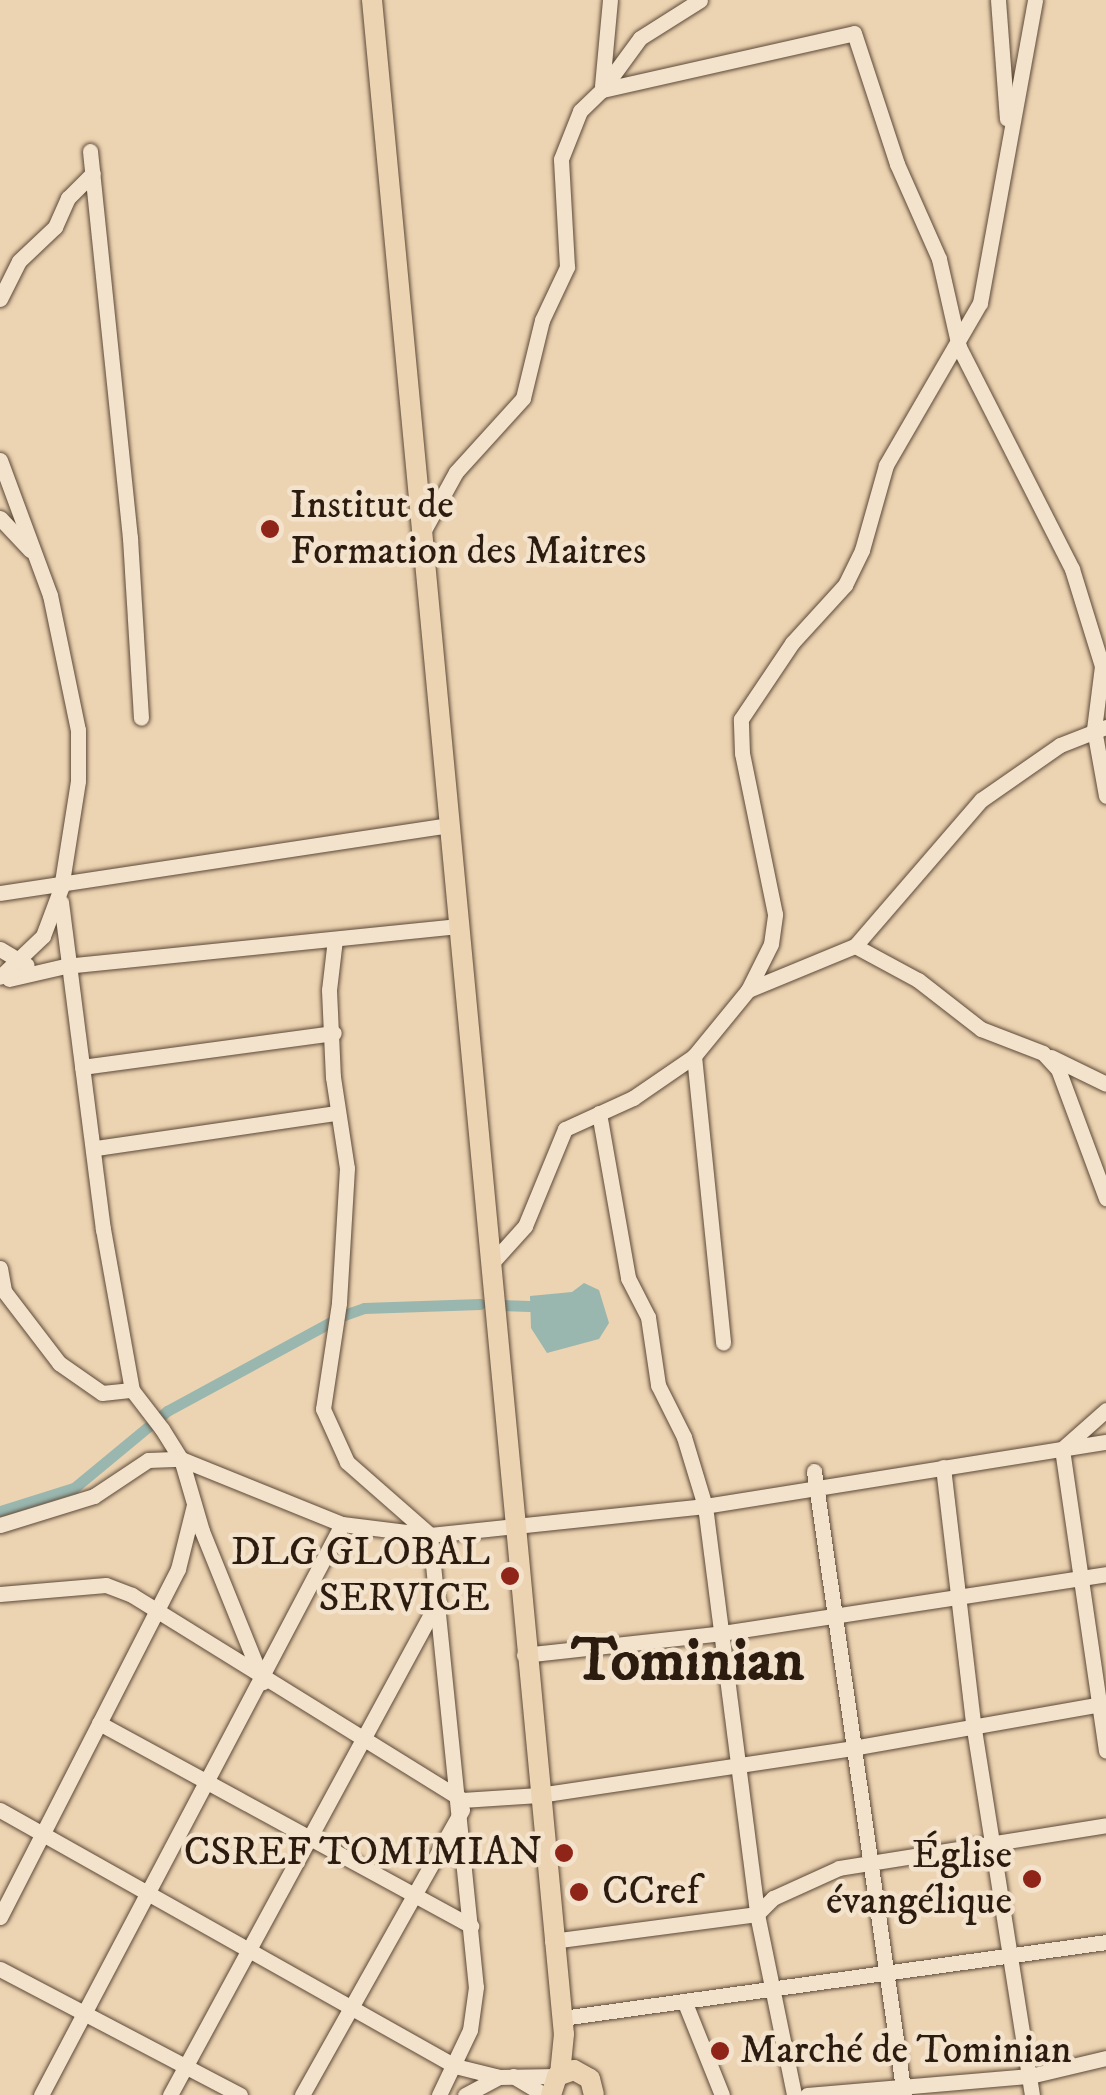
<!DOCTYPE html>
<html>
<head>
<meta charset="utf-8">
<style>
	body { margin:0 }
	#map { position:relative; width:1106px; height:2095px; overflow:hidden; background:#ecd3b1; font-family:"IM FELL DW Pica",serif }
	div>[style] { position:absolute }
	.water>* { inset:0; background:#99b7af }
	.canal>* { height:11px; margin:-5.5px; padding:0 5.5px; transform-origin:5.5px; border-radius:5.5px; background:#99b7af }
	.roads { filter:drop-shadow(0 0 2px #5c4938) drop-shadow(0 0 2px #5c4938) }
	.minor>* { height:15px; margin:-7.5px; padding:0 7.5px; transform-origin:7.5px; border-radius:7.5px; background:#f3e2cc }
	.major>* { height:20px; margin:-10px; padding:0 10px; transform-origin:10px; border-radius:10px; background:#ecd3b1 }
	.dots>* { width:28px; height:28px; translate:-50% -50%; box-sizing:border-box; border:5px solid #f3e2cc; border-radius:50% }
	span { translate:-50% -50%; white-space:nowrap; text-align:center; line-height:1.15; -webkit-text-stroke:9px #f3e2cc; paint-order:stroke }
	.poi-label { font-size:40px; color:#2c1b0f }
	.left { translate:0 -50%; text-align:left }
	.right { translate:-100% -50%; text-align:right }
	.town-label { font-size:60px; color:#2c1b0f; font-weight:700 }
</style>
</head>
<body>
<div id="map">
	<div class="water">
		<div style="clip-path:polygon(584px 1283px,599px 1290px,609px 1323px,599px 1339px,547px 1353px,531px 1328px,530px 1296px,572px 1292px)"></div>
	</div>
	<div class="canal">
		<div style="left:503px;top:1305px;width:33px;rotate:2deg"></div>
		<div style="left:0;top:1511px;width:77px;rotate:-17.3deg"></div>
		<div style="left:74px;top:1488px;width:121px;rotate:-39.6deg"></div>
		<div style="left:167px;top:1411px;width:201px;rotate:-28.5deg"></div>
		<div style="left:344px;top:1315px;width:21px;rotate:-19deg"></div>
		<div style="left:364px;top:1308px;width:116px;rotate:-2deg"></div>
	</div>
	<div class="roads">
		<div class="minor">
			<div style="left:998px;top:0;width:119px;rotate:85.7deg"></div>
			<div style="left:602px;top:86px;width:86px;rotate:-84.7deg"></div>
			<div style="left:602px;top:90px;width:64px;rotate:-53.8deg"></div>
			<div style="left:640px;top:38px;width:71px;rotate:-32.3deg"></div>
			<div style="left:90px;top:151px;width:389px;rotate:84.1deg"></div>
			<div style="left:130px;top:538px;width:180px;rotate:86.5deg"></div>
			<div style="left:0;top:299px;width:42px;rotate:-63.4deg"></div>
			<div style="left:19px;top:261px;width:50px;rotate:-43.4deg"></div>
			<div style="left:55px;top:227px;width:32px;rotate:-66deg"></div>
			<div style="left:68px;top:198px;width:35px;rotate:-45deg"></div>
			<div style="left:0;top:460px;width:144px;rotate:69.7deg"></div>
			<div style="left:50px;top:595px;width:138px;rotate:78.3deg"></div>
			<div style="left:78px;top:730px;width:51px;rotate:90deg"></div>
			<div style="left:78px;top:781px;width:108px;rotate:99deg"></div>
			<div style="left:61px;top:888px;width:51px;rotate:110.6deg"></div>
			<div style="left:43px;top:936px;width:59px;rotate:136.4deg"></div>
			<div style="left:0;top:518px;width:44px;rotate:46.8deg"></div>
			<div style="left:423px;top:532px;width:68px;rotate:-61.2deg"></div>
			<div style="left:456px;top:472px;width:100px;rotate:-47.8deg"></div>
			<div style="left:523px;top:398px;width:80px;rotate:-76.3deg"></div>
			<div style="left:542px;top:320px;width:59px;rotate:-64.7deg"></div>
			<div style="left:567px;top:267px;width:108px;rotate:-93.2deg"></div>
			<div style="left:561px;top:159px;width:52px;rotate:-68.4deg"></div>
			<div style="left:580px;top:111px;width:30px;rotate:-44deg"></div>
			<div style="left:602px;top:90px;width:258px;rotate:-12.7deg"></div>
			<div style="left:854px;top:33px;width:138px;rotate:71.8deg"></div>
			<div style="left:897px;top:164px;width:104px;rotate:66.1deg"></div>
			<div style="left:939px;top:259px;width:90px;rotate:77.2deg"></div>
			<div style="left:959px;top:347px;width:249px;rotate:63deg"></div>
			<div style="left:1072px;top:569px;width:102px;rotate:72.8deg"></div>
			<div style="left:1102px;top:666px;width:64px;rotate:97.2deg"></div>
			<div style="left:1094px;top:729px;width:68px;rotate:79.8deg"></div>
			<div style="left:0;top:893px;width:452px;rotate:-8.6deg"></div>
			<div style="left:61px;top:902px;width:330px;rotate:82.7deg"></div>
			<div style="left:103px;top:1229px;width:164px;rotate:79.8deg"></div>
			<div style="left:335px;top:939px;width:51px;rotate:96.7deg"></div>
			<div style="left:329px;top:990px;width:87px;rotate:87.4deg"></div>
			<div style="left:333px;top:1077px;width:92px;rotate:81.3deg"></div>
			<div style="left:347px;top:1168px;width:135px;rotate:93.4deg"></div>
			<div style="left:339px;top:1303px;width:107px;rotate:98.6deg"></div>
			<div style="left:323px;top:1409px;width:58px;rotate:65.6deg"></div>
			<div style="left:347px;top:1462px;width:111px;rotate:41.3deg"></div>
			<div style="left:430px;top:1535px;width:454px;rotate:84.2deg"></div>
			<div style="left:476px;top:1987px;width:43px;rotate:97.9deg"></div>
			<div style="left:470px;top:2030px;width:72px;rotate:115.5deg"></div>
			<div style="left:855px;top:946px;width:72px;rotate:28.4deg"></div>
			<div style="left:918px;top:980px;width:80px;rotate:37.9deg"></div>
			<div style="left:981px;top:1029px;width:66px;rotate:21.2deg"></div>
			<div style="left:1043px;top:1053px;width:22px;rotate:47deg"></div>
			<div style="left:1058px;top:1069px;width:138px;rotate:69.6deg"></div>
			<div style="left:0;top:949px;width:31px;rotate:31deg"></div>
			<div style="left:9px;top:979px;width:57px;rotate:-13.1deg"></div>
			<div style="left:65px;top:966px;width:393px;rotate:-5.8deg"></div>
			<div style="left:748px;top:990px;width:51px;rotate:-63.4deg"></div>
			<div style="left:771px;top:944px;width:30px;rotate:-82deg"></div>
			<div style="left:775px;top:914px;width:164px;rotate:-101.6deg"></div>
			<div style="left:742px;top:753px;width:34px;rotate:-92deg"></div>
			<div style="left:741px;top:719px;width:92px;rotate:-56.1deg"></div>
			<div style="left:792px;top:643px;width:79px;rotate:-47.6deg"></div>
			<div style="left:845px;top:585px;width:39px;rotate:-64deg"></div>
			<div style="left:862px;top:550px;width:88px;rotate:-74.2deg"></div>
			<div style="left:886px;top:465px;width:187px;rotate:-59.9deg"></div>
			<div style="left:980px;top:303px;width:308px;rotate:-79.7deg"></div>
			<div style="left:694px;top:1056px;width:288px;rotate:84.2deg"></div>
			<div style="left:1051px;top:1057px;width:61px;rotate:26.1deg"></div>
			<div style="left:82px;top:1067px;width:254px;rotate:-7.7deg"></div>
			<div style="left:599px;top:1113px;width:168px;rotate:80deg"></div>
			<div style="left:628px;top:1278px;width:44px;rotate:62.9deg"></div>
			<div style="left:648px;top:1317px;width:69px;rotate:81.6deg"></div>
			<div style="left:658px;top:1385px;width:58px;rotate:63.4deg"></div>
			<div style="left:684px;top:1437px;width:72px;rotate:73.1deg"></div>
			<div style="left:705px;top:1506px;width:411px;rotate:82.7deg"></div>
			<div style="left:757px;top:1914px;width:185px;rotate:78.4deg"></div>
			<div style="left:96px;top:1148px;width:243px;rotate:-8.3deg"></div>
			<div style="left:489px;top:1266px;width:54px;rotate:-48deg"></div>
			<div style="left:525px;top:1226px;width:105px;rotate:-67.6deg"></div>
			<div style="left:565px;top:1129px;width:75px;rotate:-24.5deg"></div>
			<div style="left:633px;top:1098px;width:74px;rotate:-34.5deg"></div>
			<div style="left:694px;top:1056px;width:85px;rotate:-50.7deg"></div>
			<div style="left:748px;top:990px;width:116px;rotate:-22.4deg"></div>
			<div style="left:855px;top:946px;width:193px;rotate:-49.2deg"></div>
			<div style="left:981px;top:800px;width:96px;rotate:-34.8deg"></div>
			<div style="left:1060px;top:745px;width:49px;rotate:-21.4deg"></div>
			<div style="left:0;top:1268px;width:23px;rotate:80deg"></div>
			<div style="left:4px;top:1291px;width:91px;rotate:52.6deg"></div>
			<div style="left:59px;top:1363px;width:52px;rotate:34.9deg"></div>
			<div style="left:102px;top:1393px;width:30px;rotate:-6deg"></div>
			<div style="left:132px;top:1390px;width:49px;rotate:52.4deg"></div>
			<div style="left:162px;top:1429px;width:36px;rotate:58deg"></div>
			<div style="left:181px;top:1459px;width:75px;rotate:73.7deg"></div>
			<div style="left:202px;top:1531px;width:163px;rotate:68deg"></div>
			<div style="left:1106px;top:1410px;width:59px;rotate:138.4deg"></div>
			<div style="left:1062px;top:1449px;width:305px;rotate:81.7deg"></div>
			<div style="left:943px;top:1467px;width:264px;rotate:83.3deg"></div>
			<div style="left:974px;top:1729px;width:371px;rotate:81deg"></div>
			<div style="left:814px;top:1471px;width:630px;rotate:81.79deg"></div>
			<div style="left:0;top:1525px;width:98px;rotate:-17.1deg"></div>
			<div style="left:94px;top:1496px;width:65px;rotate:-33.7deg"></div>
			<div style="left:148px;top:1460px;width:33px;rotate:-2deg"></div>
			<div style="left:181px;top:1459px;width:174px;rotate:22deg"></div>
			<div style="left:342px;top:1524px;width:89px;rotate:7.1deg"></div>
			<div style="left:430px;top:1535px;width:277px;rotate:-6deg"></div>
			<div style="left:705px;top:1506px;width:406px;rotate:-9.1deg"></div>
			<div style="left:0;top:1594px;width:106px;rotate:-4.9deg"></div>
			<div style="left:106px;top:1585px;width:28px;rotate:21deg"></div>
			<div style="left:132px;top:1595px;width:388px;rotate:31.8deg"></div>
			<div style="left:462px;top:1800px;width:77px;rotate:-3.7deg"></div>
			<div style="left:539px;top:1795px;width:317px;rotate:-8.5deg"></div>
			<div style="left:852px;top:1748px;width:258px;rotate:-10deg"></div>
			<div style="left:524px;top:1655px;width:199px;rotate:-6.3deg"></div>
			<div style="left:722px;top:1633px;width:389px;rotate:-8.7deg"></div>
			<div style="left:99px;top:1723px;width:424px;rotate:28.6deg"></div>
			<div style="left:0;top:1810px;width:522px;rotate:29.36deg"></div>
			<div style="left:455px;top:2066px;width:45px;rotate:14deg"></div>
			<div style="left:499px;top:2077px;width:58px;rotate:-1deg"></div>
			<div style="left:0;top:1917px;width:391px;rotate:-62.9deg"></div>
			<div style="left:178px;top:1569px;width:66px;rotate:-76deg"></div>
			<div style="left:552px;top:1941px;width:207px;rotate:-7.5deg"></div>
			<div style="left:757px;top:1914px;width:23px;rotate:-45deg"></div>
			<div style="left:773px;top:1898px;width:72px;rotate:-24.4deg"></div>
			<div style="left:839px;top:1868px;width:270px;rotate:-9.1deg"></div>
			<div style="left:0;top:1969px;width:271px;rotate:27.7deg"></div>
			<div style="left:685px;top:2003px;width:99px;rotate:68.1deg"></div>
			<div style="left:562px;top:2018px;width:549px;rotate:-7.95deg"></div>
			<div style="left:513px;top:2076px;width:37px;rotate:31deg"></div>
			<div style="left:41px;top:2095px;width:645px;rotate:-62.2deg"></div>
			<div style="left:170px;top:2095px;width:562px;rotate:-61.52deg"></div>
			<div style="left:302px;top:2095px;width:327px;rotate:-60.7deg"></div>
			<div style="left:465px;top:2095px;width:38px;rotate:-28deg"></div>
			<div style="left:807px;top:2095px;width:224px;rotate:-4.9deg"></div>
			<div style="left:1030px;top:2076px;width:78px;rotate:-13.3deg"></div>
		</div>
		<div class="major">
			<div style="left:372px;top:0;width:2043px;rotate:84.61deg"></div>
			<div style="left:564px;top:2034px;width:40px;rotate:95.7deg"></div>
			<div style="left:551px;top:2095px;width:20px;rotate:-72deg"></div>
			<div style="left:557px;top:2076px;width:18px;rotate:-19deg"></div>
			<div style="left:574px;top:2070px;width:18px;rotate:29deg"></div>
			<div style="left:590px;top:2079px;width:16px;rotate:76deg"></div>
		</div>
	</div>
	<div class="dots">
		<div style="left:270px;top:529px;background:#8f2418"></div>
		<div style="left:510px;top:1576px;background:#8f2418"></div>
		<div style="left:564px;top:1853px;background:#8f2418"></div>
		<div style="left:1032px;top:1879px;background:#8f2418"></div>
		<div style="left:579px;top:1892px;background:#8f2418"></div>
		<div style="left:720px;top:2051px;background:#8f2418"></div>
	</div>
	<div class="poi-label">
		<span class="left" style="left:290px;top:529px">Institut de<br>Formation des Maitres</span>
		<span class="right" style="left:490px;top:1576px">DLG GLOBAL<br>SERVICE</span>
		<span class="right" style="left:542px;top:1853px">CSREF TOMIMIAN</span>
		<span class="right" style="left:1012px;top:1879px">Église<br>évangélique</span>
		<span class="left" style="left:602px;top:1892px">CCref</span>
		<span class="left" style="left:740px;top:2051px">Marché de Tominian</span>
	</div>
	<div class="town-label">
		<span style="left:688px;top:1661px">Tominian</span>
	</div>
</div>
</body>
</html>
